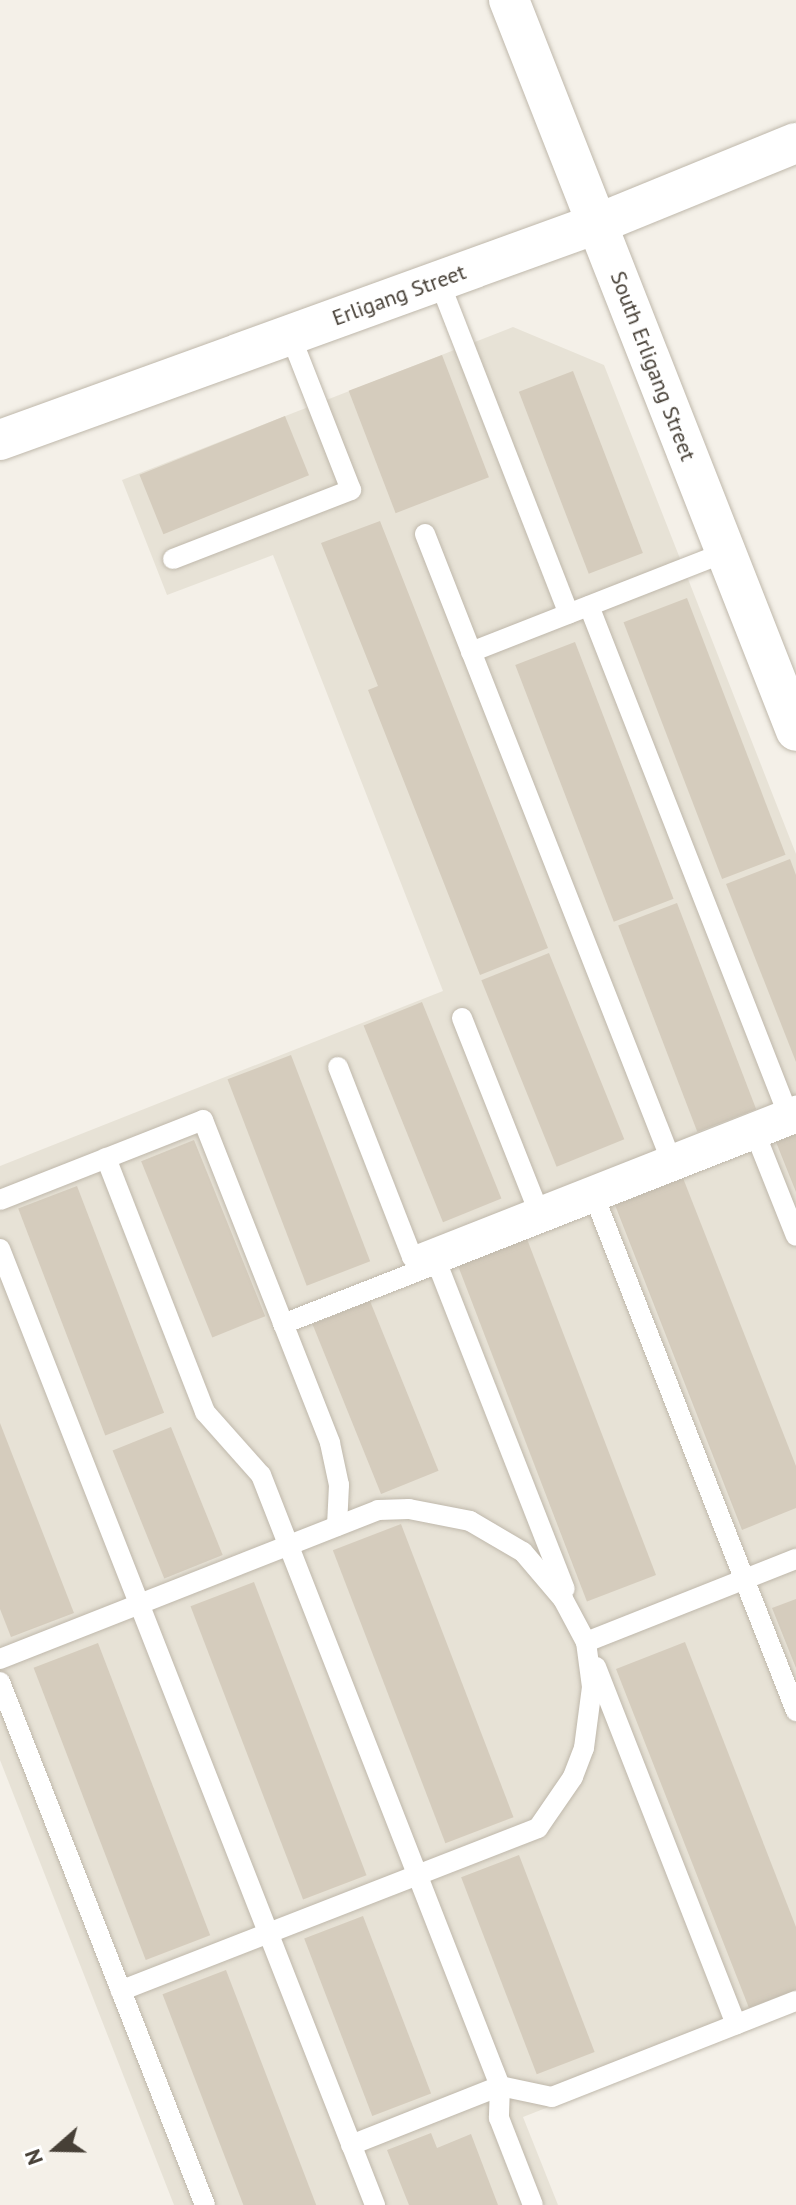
<!DOCTYPE html>
<html>
<head>
<meta charset="utf-8">
<style>
	body { margin:0 }
	#map { position:relative; width:796px; height:2205px; overflow:hidden; background:#f4f0e8; font-family:"PT Sans",sans-serif }
	div>[style] { position:absolute }
	.residential>* { inset:0; background:#e7e2d6 }
	.building>* { inset:0; background:#d5ccbd; transform-origin:0 0 }
	.roads { filter:drop-shadow(0 0 2px #bfb8ab) drop-shadow(0 0 2px #bfb8ab) }
	.lane>* { height:20px; margin:-10px; padding:0 10px; transform-origin:10px; border-radius:10px; background:#fff }
	.street>* { height:40px; margin:-20px; padding:0 20px; transform-origin:20px; border-radius:20px; background:#fff }
	span { translate:-50% -50%; white-space:nowrap; text-align:center; line-height:1.15; -webkit-text-stroke:7px #fff; paint-order:stroke }
	.street-label { font-size:22px; color:#474037 }
	.north { position:absolute; left:16px; top:2109px; width:80px; height:80px; -webkit-text-stroke:6px #fff; paint-order:stroke; rotate:250deg; font-size:22px; font-weight:700; line-height:32px; text-align:center; color:#474037 }
	.north::after { content:''; display:block; margin:auto; width:28px; height:36px; background:#474037; clip-path:polygon(50% 0,100% 100%,50% 72%,0 100%) }
</style>
</head>
<body>
<div id="map">
	<div class="residential">
		<div style="clip-path:polygon(513px 327px,604px 365px,796px 854px,796px 2010px,523px 2117px,558px 2205px,174px 2205px,0 1760px,0 1166px,443px 991px,273px 555px,167px 595px,122px 480px)"></div>
	</div>
	<div class="building">
		<div style="left:442px;top:355px;width:131px;height:100px;rotate:69deg"></div>
		<div style="left:573px;top:371px;width:195px;height:58px;rotate:69deg"></div>
		<div style="left:285px;top:416px;width:64px;height:157px;rotate:68deg"></div>
		<div style="clip-path:polygon(380px 521px,548px 948px,480px 975px,368px 690px,378px 686px,321px 543px)"></div>
		<div style="left:687px;top:598px;width:275px;height:68px;rotate:69deg"></div>
		<div style="left:575px;top:642px;width:275px;height:64px;rotate:69deg"></div>
		<div style="clip-path:polygon(790px 859px,796px 875px,796px 1062px,726px 884px)"></div>
		<div style="left:677px;top:903px;width:221px;height:63px;rotate:69deg"></div>
		<div style="left:549px;top:953px;width:201px;height:73px;rotate:68deg"></div>
		<div style="left:422px;top:1002px;width:212px;height:63px;rotate:68deg"></div>
		<div style="left:291px;top:1055px;width:221px;height:68px;rotate:69deg"></div>
		<div style="clip-path:polygon(796px 1134px,796px 1192px,776px 1142px)"></div>
		<div style="left:194px;top:1140px;width:190px;height:57px;rotate:68deg"></div>
		<div style="clip-path:polygon(683px 1178px,796px 1466px,796px 1508px,742px 1530px,615px 1205px)"></div>
		<div style="left:77px;top:1186px;width:243px;height:63px;rotate:69deg"></div>
		<div style="left:527px;top:1239px;width:360px;height:74px;rotate:69deg"></div>
		<div style="left:370px;top:1301px;width:183px;height:62px;rotate:68deg"></div>
		<div style="clip-path:polygon(0 1423px,74px 1613px,11px 1637px,0 1609px)"></div>
		<div style="left:171px;top:1427px;width:138px;height:63px;rotate:68deg"></div>
		<div style="left:401px;top:1524px;width:314px;height:73px;rotate:69deg"></div>
		<div style="left:254px;top:1582px;width:314px;height:68px;rotate:69deg"></div>
		<div style="clip-path:polygon(796px 1599px,796px 1668px,772px 1608px)"></div>
		<div style="clip-path:polygon(685px 1642px,796px 1927px,796px 1990px,749px 2008px,616px 1669px)"></div>
		<div style="left:98px;top:1643px;width:313px;height:69px;rotate:69deg"></div>
		<div style="left:519px;top:1855px;width:211px;height:62px;rotate:69deg"></div>
		<div style="left:363px;top:1916px;width:190px;height:63px;rotate:69deg"></div>
		<div style="left:226px;top:1970px;width:252px;height:68px;rotate:69deg"></div>
		<div style="clip-path:polygon(431px 2133px,437px 2148px,471px 2134px,498px 2205px,409px 2205px,387px 2150px)"></div>
	</div>
	<div class="roads">
		<div class="lane">
			<div style="left:439px;top:281px;width:357px;rotate:68.7deg"></div>
			<div style="left:425px;top:534px;width:667px;rotate:68.55deg"></div>
			<div style="left:173px;top:559px;width:191px;rotate:-21.2deg"></div>
			<div style="left:351px;top:490px;width:168px;rotate:-111.4deg"></div>
			<div style="left:589px;top:606px;width:540px;rotate:68.61deg"></div>
			<div style="left:471px;top:652px;width:274px;rotate:-21.4deg"></div>
			<div style="left:462px;top:1018px;width:203px;rotate:68.4deg"></div>
			<div style="left:338px;top:1067px;width:204px;rotate:68.7deg"></div>
			<div style="left:412px;top:1257px;width:413px;rotate:-21.5deg"></div>
			<div style="left:757px;top:1138px;width:105px;rotate:68.3deg"></div>
			<div style="left:106px;top:1158px;width:273px;rotate:68.7deg"></div>
			<div style="left:205px;top:1412px;width:84px;rotate:48.4deg"></div>
			<div style="left:261px;top:1475px;width:656px;rotate:68.64deg"></div>
			<div style="left:500px;top:2086px;width:32px;rotate:92deg"></div>
			<div style="left:499px;top:2118px;width:93px;rotate:68.7deg"></div>
			<div style="left:0;top:1200px;width:218px;rotate:-21.5deg"></div>
			<div style="left:203px;top:1120px;width:347px;rotate:68.5deg"></div>
			<div style="left:330px;top:1443px;width:43px;rotate:77.9deg"></div>
			<div style="left:339px;top:1485px;width:41px;rotate:92.8deg"></div>
			<div style="left:596px;top:1201px;width:548px;rotate:68.59deg"></div>
			<div style="left:0;top:1249px;width:1027px;rotate:68.58deg"></div>
			<div style="left:437px;top:1263px;width:350px;rotate:68.6deg"></div>
			<div style="left:283px;top:1324px;width:551px;rotate:-21.4deg"></div>
			<div style="left:586px;top:1642px;width:226px;rotate:-21.6deg"></div>
			<div style="left:0;top:1659px;width:406px;rotate:-21.5deg"></div>
			<div style="left:378px;top:1510px;width:31px;rotate:-2deg"></div>
			<div style="left:409px;top:1509px;width:62px;rotate:11.1deg"></div>
			<div style="left:470px;top:1521px;width:61px;rotate:30.3deg"></div>
			<div style="left:523px;top:1552px;width:62px;rotate:49.6deg"></div>
			<div style="left:563px;top:1599px;width:49px;rotate:61.9deg"></div>
			<div style="left:586px;top:1642px;width:45px;rotate:82.4deg"></div>
			<div style="left:592px;top:1687px;width:62px;rotate:97.5deg"></div>
			<div style="left:584px;top:1748px;width:31px;rotate:111deg"></div>
			<div style="left:573px;top:1777px;width:62px;rotate:124.5deg"></div>
			<div style="left:538px;top:1828px;width:448px;rotate:158.7deg"></div>
			<div style="left:596px;top:1667px;width:384px;rotate:68.6deg"></div>
			<div style="left:0;top:1682px;width:562px;rotate:68.6deg"></div>
			<div style="left:351px;top:2145px;width:160px;rotate:-21.6deg"></div>
			<div style="left:500px;top:2086px;width:53px;rotate:11.9deg"></div>
			<div style="left:552px;top:2097px;width:262px;rotate:-21.5deg"></div>
		</div>
		<div class="street">
			<div style="left:509px;top:0;width:785px;rotate:68.56deg"></div>
			<div style="left:0;top:440px;width:646px;rotate:-19.92deg"></div>
			<div style="left:607px;top:220px;width:204px;rotate:-22.2deg"></div>
		</div>
	</div>
	<div class="street-label">
		<span style="left:399px;top:295px;rotate:-20deg">Erligang Street</span>
		<span style="left:653px;top:366px;rotate:69deg">South Erligang Street</span>
	</div>
	<div class="north">N</div>
</div>
</body>
</html>
